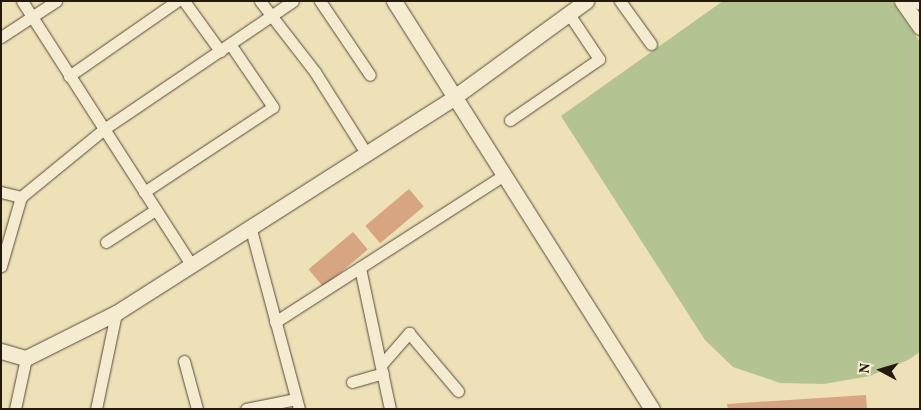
<!DOCTYPE html>
<html>
<head>
<meta charset="utf-8">
<style>
	body { margin:0 }
	#map { position:relative; width:921px; height:410px; overflow:hidden; background:#eee0b7; font-family:Vollkorn,serif }
	div>[style] { position:absolute }
	.green>* { inset:0; background:#b4c392 }
	.building>* { inset:0; background:#d7a582; transform-origin:0 0 }
	.roads { filter:drop-shadow(0 0 1px #564c3a) drop-shadow(0 0 1px #564c3a) }
	.street>* { height:11px; margin:-5.5px; padding:0 5.5px; transform-origin:5.5px; border-radius:5.5px; background:#f4ebd0 }
	.secondary>* { height:15px; margin:-7.5px; padding:0 7.5px; transform-origin:7.5px; border-radius:7.5px; background:#f4ebd0 }
	span { translate:-50% -50%; white-space:nowrap; text-align:center; line-height:1.15; -webkit-text-stroke:5px #f4ebd0; paint-order:stroke }
	.frame { position:absolute; inset:0; border:2px solid #241a10; pointer-events:none }
	.north { position:absolute; left:856px; top:345px; width:50px; height:50px; -webkit-text-stroke:4px #f4ebd0; paint-order:stroke; rotate:276deg; font-size:14px; font-weight:700; line-height:20px; text-align:center; color:#241a10 }
	.north::after { content:''; display:block; margin:auto; width:18px; height:22px; background:#241a10; clip-path:polygon(50% 0,100% 100%,50% 72%,0 100%) }
</style>
</head>
<body>
<div id="map">
	<div class="green">
		<div style="clip-path:polygon(723px 1px,892px 1px,920px 42px,920px 352px,908px 360px,870px 376px,824px 384px,780px 383px,733px 367px,705px 340px,561px 116px)"></div>
	</div>
	<div class="building">
		<div style="left:409px;top:189px;width:23px;height:57px;rotate:50deg"></div>
		<div style="left:353px;top:232px;width:23px;height:58px;rotate:50deg"></div>
		<div style="clip-path:polygon(866px 395px,867px 409px,728px 409px,727px 404px)"></div>
	</div>
	<div class="roads">
		<div class="street">
			<div style="left:22px;top:1px;width:311px;rotate:57.3deg"></div>
			<div style="left:184px;top:1px;width:62px;rotate:54.2deg"></div>
			<div style="left:260px;top:1px;width:90px;rotate:52.2deg"></div>
			<div style="left:315px;top:72px;width:96px;rotate:57.8deg"></div>
			<div style="left:320px;top:1px;width:89px;rotate:56deg"></div>
			<div style="left:620px;top:1px;width:53px;rotate:54.2deg"></div>
			<div style="left:1px;top:37px;width:66px;rotate:-33.2deg"></div>
			<div style="left:69px;top:76px;width:131px;rotate:-34.8deg"></div>
			<div style="left:510px;top:120px;width:108px;rotate:-34.4deg"></div>
			<div style="left:599px;top:59px;width:54px;rotate:-123.7deg"></div>
			<div style="left:1px;top:192px;width:21px;rotate:14deg"></div>
			<div style="left:21px;top:197px;width:72px;rotate:106.2deg"></div>
			<div style="left:144px;top:192px;width:154px;rotate:-33.4deg"></div>
			<div style="left:273px;top:107px;width:76px;rotate:-124.3deg"></div>
			<div style="left:21px;top:197px;width:107px;rotate:-39.3deg"></div>
			<div style="left:104px;top:129px;width:228px;rotate:-34.1deg"></div>
			<div style="left:250px;top:226px;width:189px;rotate:75deg"></div>
			<div style="left:106px;top:242px;width:59px;rotate:-33.1deg"></div>
			<div style="left:360px;top:268px;width:144px;rotate:78deg"></div>
			<div style="left:275px;top:322px;width:270px;rotate:-32.7deg"></div>
			<div style="left:184px;top:361px;width:50px;rotate:74.8deg"></div>
			<div style="left:381px;top:365px;width:43px;rotate:-48.8deg"></div>
			<div style="left:409px;top:333px;width:76px;rotate:49.8deg"></div>
			<div style="left:352px;top:382px;width:32px;rotate:-16deg"></div>
			<div style="left:15px;top:409px;width:52px;rotate:-77.8deg"></div>
			<div style="left:96px;top:409px;width:98px;rotate:-78.2deg"></div>
			<div style="left:246px;top:409px;width:51px;rotate:-11.3deg"></div>
		</div>
		<div class="secondary">
			<div style="left:394px;top:1px;width:483px;rotate:57.7deg"></div>
			<div style="left:902px;top:1px;width:32px;rotate:55deg"></div>
			<div style="left:919px;top:1px;width:1px;rotate:45deg"></div>
			<div style="left:1px;top:351px;width:26px;rotate:16deg"></div>
			<div style="left:26px;top:358px;width:101px;rotate:-26.6deg"></div>
			<div style="left:116px;top:313px;width:400px;rotate:-32.5deg"></div>
			<div style="left:453px;top:98px;width:165px;rotate:-36.1deg"></div>
		</div>
	</div>
	<div class="frame"></div>
	<div class="north">N</div>
</div>
</body>
</html>
